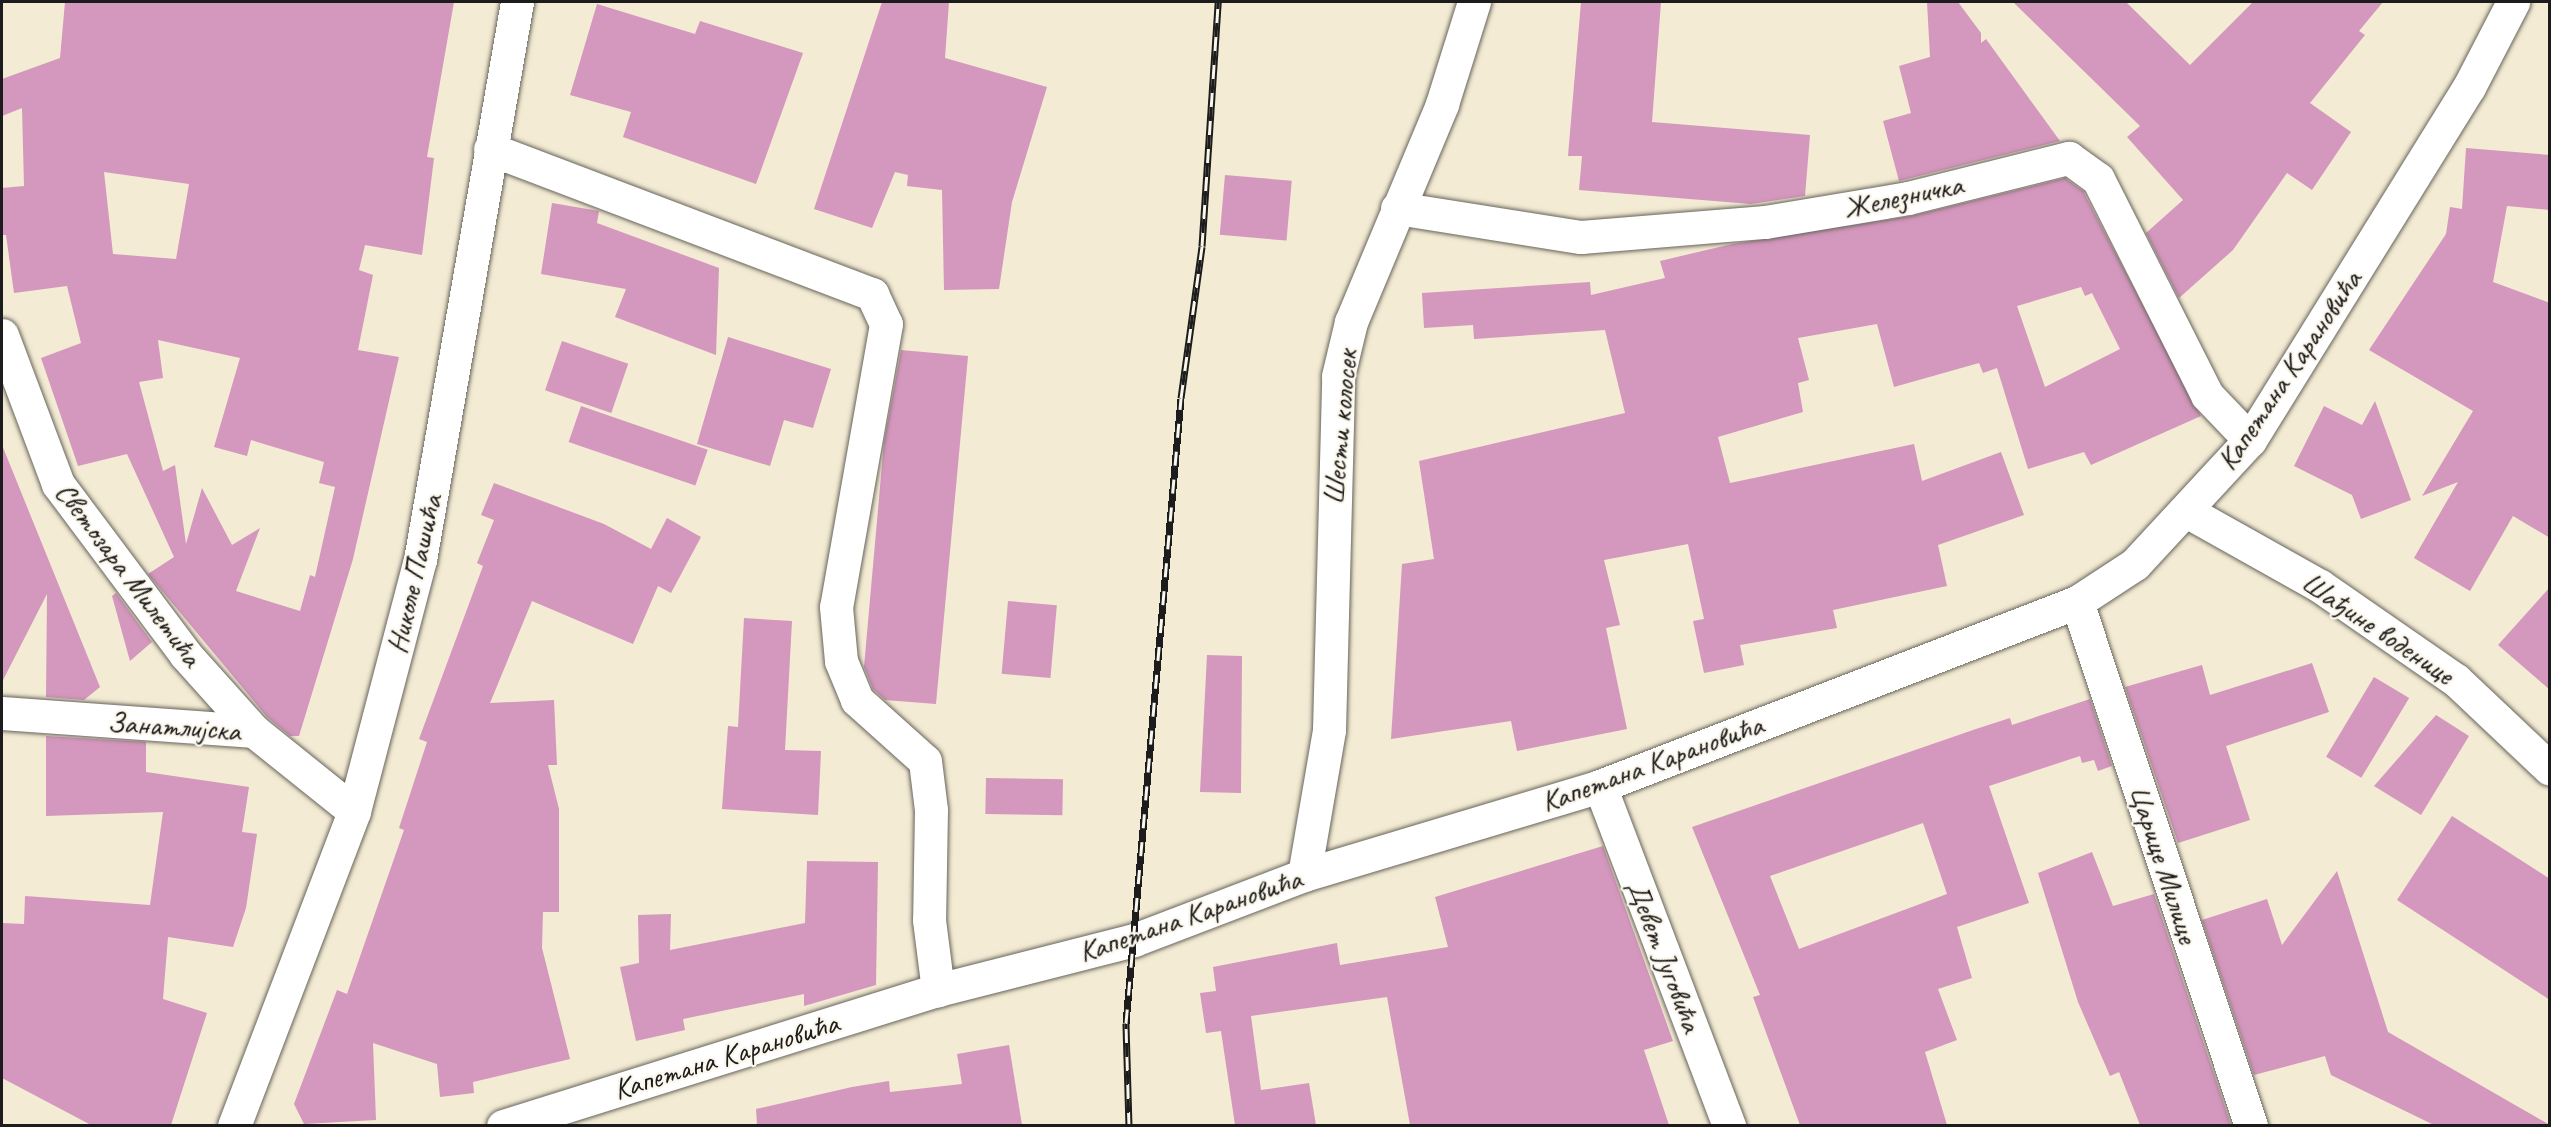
<!DOCTYPE html>
<html>
<head>
<meta charset="utf-8">
<style>
	body { margin:0 }
	#map { position:relative; width:2551px; height:1127px; overflow:hidden; background:#f3ebd3; font-family:Caveat,sans-serif }
	div>[style] { position:absolute }
	.building>* { inset:0; background:#d497bd; transform-origin:0 0 }
	.roads { filter:drop-shadow(0 0 2px #67645c) drop-shadow(0 0 2px #67645c) }
	.minor>* { height:33px; margin:-16.5px; padding:0 16.5px; transform-origin:16.5px; border-radius:16.5px; background:#fff }
	.major>* { height:33px; margin:-16.5px; padding:0 16.5px; transform-origin:16.5px; border-radius:16.5px; background:#fff }
	.rail>* { height:7px; margin-top:-3.5px; transform-origin:0; background:repeating-linear-gradient(90deg,#fbf7ec 0 14px,#1c1c1c 0 28px); box-sizing:border-box; border-block:2px solid #1c1c1c }
	span { translate:-50% -50%; white-space:nowrap; text-align:center; line-height:1.15; -webkit-text-stroke:4.5px #fbf7ec; paint-order:stroke }
	.street-label { font-size:30px; color:#1c1c1c }
	.frame { position:absolute; inset:0; border:3px solid #1c1c1c; pointer-events:none }
</style>
</head>
<body>
<div id="map">
	<div class="building">
		<div style="clip-path:polygon(evenodd,65px 2px,454px 2px,427px 157px,434px 158px,422px 255px,365px 245px,359px 270px,373px 275px,358px 350px,399px 357px,353px 559px,299px 736px,290px 736px,267px 717px,148px 574px,174px 557px,127px 454px,78px 466px,41px 358px,81px 343px,67px 286px,14px 293px,6px 235px,2px 235px,2px 188px,24px 186px,22px 108px,2px 116px,2px 79px,60px 58px,65px 2px,104px 172px,189px 184px,176px 259px,113px 254px,104px 172px,65px 2px,158px 340px,240px 358px,214px 447px,247px 456px,251px 440px,324px 462px,319px 483px,335px 487px,315px 577px,310px 575px,300px 611px,236px 591px,260px 528px,232px 545px,202px 488px,186px 544px,175px 465px,163px 471px,139px 382px,163px 378px,158px 340px)"></div>
		<div style="clip-path:polygon(882px 2px,949px 2px,945px 58px,1047px 87px,1012px 202px,999px 289px,944px 290px,942px 190px,907px 186px,908px 175px,895px 172px,872px 228px,814px 209px)"></div>
		<div style="clip-path:polygon(1581px 2px,1661px 2px,1652px 122px,1810px 135px,1805px 196px,1751px 204px,1579px 190px,1582px 156px,1568px 156px)"></div>
		<div style="clip-path:polygon(1927px 2px,1958px 2px,1981px 33px,1981px 43px,1986px 39px,2060px 141px,1899px 181px,1883px 121px,1911px 113px,1899px 66px,1930px 57px)"></div>
		<div style="clip-path:polygon(2013px 2px,2126px 2px,2190px 65px,2253px 2px,2383px 2px,2359px 31px,2365px 35px,2310px 103px,2351px 132px,2312px 190px,2287px 173px,2233px 250px,2179px 298px,2146px 233px,2183px 200px,2127px 137px,2140px 126px)"></div>
		<div style="clip-path:polygon(597px 4px,695px 34px,700px 21px,803px 53px,756px 184px,623px 137px,631px 112px,570px 95px)"></div>
		<div style="clip-path:polygon(2466px 148px,2550px 155px,2550px 210px,2507px 206px,2493px 282px,2550px 303px,2550px 538px,2513px 516px,2470px 591px,2414px 558px,2458px 482px,2422px 496px,2473px 411px,2369px 350px,2446px 234px,2450px 207px,2462px 209px)"></div>
		<div style="left:1225px;top:175px;width:67px;height:60px;rotate:5deg"></div>
		<div style="clip-path:polygon(evenodd,2065px 178px,2083px 191px,2201px 416px,2091px 465px,2084px 452px,2028px 469px,1997px 368px,1983px 373px,1979px 363px,1894px 387px,1877px 324px,1798px 338px,1809px 380px,1798px 383px,1803px 412px,1718px 437px,1730px 483px,1914px 444px,1922px 481px,2001px 452px,2024px 515px,1938px 545px,1947px 586px,1833px 610px,1837px 628px,1740px 645px,1744px 665px,1704px 673px,1693px 621px,1704px 619px,1688px 544px,1604px 560px,1620px 625px,1606px 628px,1627px 729px,1517px 751px,1511px 721px,1391px 739px,1402px 564px,1434px 559px,1419px 461px,1625px 413px,1605px 330px,1474px 339px,1473px 325px,1424px 328px,1422px 293px,1590px 282px,1591px 295px,1665px 278px,1660px 261px,1732px 244px,1911px 216px,2065px 178px,2081px 287px,2085px 296px,2092px 293px,2120px 349px,2045px 387px,2017px 306px,2081px 287px)"></div>
		<div style="clip-path:polygon(552px 203px,599px 211px,597px 223px,719px 268px,716px 355px,615px 317px,626px 289px,541px 274px)"></div>
		<div style="clip-path:polygon(728px 337px,831px 369px,813px 428px,784px 420px,770px 466px,697px 444px)"></div>
		<div style="left:562px;top:341px;width:70px;height:52px;rotate:19deg"></div>
		<div style="clip-path:polygon(901px 350px,968px 356px,936px 704px,885px 700px,873px 689px,864px 667px,884px 442px)"></div>
		<div style="clip-path:polygon(2375px 401px,2411px 500px,2361px 519px,2352px 495px,2294px 466px,2324px 406px,2362px 425px)"></div>
		<div style="left:581px;top:406px;width:134px;height:38px;rotate:19deg"></div>
		<div style="clip-path:polygon(2px 445px,100px 687px,84px 700px,46px 697px,47px 594px,2px 682px)"></div>
		<div style="clip-path:polygon(494px 483px,604px 524px,651px 549px,667px 518px,701px 537px,671px 593px,658px 586px,633px 644px,532px 601px,490px 703px,554px 700px,557px 765px,548px 765px,559px 809px,559px 912px,543px 912px,542px 948px,570px 1059px,473px 1082px,474px 1093px,440px 1097px,437px 1064px,373px 1043px,376px 1120px,304px 1124px,294px 1104px,337px 990px,347px 994px,404px 830px,399px 828px,427px 742px,419px 739px,483px 566px,477px 563px,494px 520px,481px 515px)"></div>
		<div style="clip-path:polygon(2550px 587px,2550px 690px,2498px 645px)"></div>
		<div style="clip-path:polygon(116px 593px,152px 642px,130px 661px,112px 596px)"></div>
		<div style="left:1008px;top:601px;width:49px;height:73px;rotate:5deg"></div>
		<div style="clip-path:polygon(744px 618px,792px 621px,785px 750px,821px 751px,818px 815px,722px 809px,728px 726px,738px 727px)"></div>
		<div style="clip-path:polygon(1207px 655px,1242px 656px,1241px 793px,1200px 792px)"></div>
		<div style="clip-path:polygon(2312px 663px,2329px 712px,2226px 746px,2250px 820px,2178px 843px,2125px 687px,2202px 665px,2210px 695px)"></div>
		<div style="left:2374px;top:677px;width:41px;height:93px;rotate:31deg"></div>
		<div style="clip-path:polygon(evenodd,2090px 699px,2112px 766px,2098px 771px,2094px 760px,2082px 763px,2080px 756px,1989px 786px,2029px 903px,1957px 927px,1972px 978px,1938px 989px,1957px 1040px,1925px 1052px,1947px 1125px,1800px 1125px,1753px 997px,1760px 995px,1692px 827px,1976px 729px,2010px 718px,2012px 725px,2090px 699px,1923px 823px,1947px 894px,1799px 949px,1770px 876px,1923px 823px)"></div>
		<div style="clip-path:polygon(2436px 715px,2469px 736px,2421px 815px,2374px 786px)"></div>
		<div style="clip-path:polygon(46px 736px,146px 742px,146px 772px,249px 787px,242px 832px,257px 834px,246px 908px,233px 947px,168px 937px,163px 999px,207px 1013px,171px 1125px,91px 1125px,2px 1078px,2px 923px,24px 924px,25px 896px,150px 905px,163px 812px,46px 816px)"></div>
		<div style="left:986px;top:778px;width:77px;height:36px;rotate:1deg"></div>
		<div style="clip-path:polygon(2452px 816px,2550px 879px,2550px 1000px,2397px 900px)"></div>
		<div style="clip-path:polygon(1603px 846px,1673px 1041px,1644px 1050px,1669px 1125px,1410px 1125px,1387px 997px,1251px 1016px,1261px 1090px,1309px 1083px,1316px 1125px,1235px 1125px,1221px 1031px,1206px 1033px,1200px 993px,1216px 991px,1213px 967px,1337px 943px,1340px 965px,1448px 947px,1435px 897px)"></div>
		<div style="clip-path:polygon(2092px 852px,2113px 906px,2154px 894px,2231px 1125px,2140px 1125px,2119px 1072px,2110px 1076px,2078px 1002px,2038px 873px)"></div>
		<div style="clip-path:polygon(807px 861px,878px 862px,876px 985px,804px 1006px,804px 994px,683px 1019px,685px 1030px,636px 1041px,620px 967px,639px 963px,638px 915px,671px 914px,670px 950px,805px 923px)"></div>
		<div style="clip-path:polygon(2337px 871px,2388px 1032px,2550px 1125px,2434px 1125px,2331px 1075px,2325px 1056px,2254px 1075px,2202px 920px,2267px 899px,2282px 945px)"></div>
		<div style="clip-path:polygon(1009px 1045px,1022px 1125px,757px 1125px,756px 1109px,852px 1087px,889px 1081px,890px 1092px,962px 1084px,957px 1054px)"></div>
	</div>
	<div class="roads">
		<div class="minor">
			<div style="left:490px;top:149px;width:409px;rotate:20.8deg"></div>
			<div style="left:872px;top:294px;width:33px;rotate:65deg"></div>
			<div style="left:886px;top:324px;width:287px;rotate:100deg"></div>
			<div style="left:836px;top:607px;width:54px;rotate:84.7deg"></div>
			<div style="left:841px;top:661px;width:42px;rotate:67.7deg"></div>
			<div style="left:857px;top:700px;width:91px;rotate:41.9deg"></div>
			<div style="left:925px;top:761px;width:49px;rotate:83deg"></div>
			<div style="left:931px;top:810px;width:110px;rotate:91deg"></div>
			<div style="left:929px;top:920px;width:71px;rotate:82.7deg"></div>
			<div style="left:1397px;top:208px;width:186px;rotate:9deg"></div>
			<div style="left:1581px;top:237px;width:185px;rotate:-4.7deg"></div>
			<div style="left:1765px;top:222px;width:145px;rotate:-9.5deg"></div>
			<div style="left:1908px;top:198px;width:166px;rotate:-14deg"></div>
			<div style="left:2069px;top:158px;width:36px;rotate:36deg"></div>
			<div style="left:2098px;top:179px;width:242px;rotate:63.2deg"></div>
			<div style="left:2207px;top:395px;width:62px;rotate:46.3deg"></div>
			<div style="left:2px;top:335px;width:159px;rotate:69.4deg"></div>
			<div style="left:58px;top:484px;width:212px;rotate:53.2deg"></div>
			<div style="left:185px;top:654px;width:103px;rotate:48.1deg"></div>
			<div style="left:2188px;top:512px;width:151px;rotate:29.3deg"></div>
			<div style="left:2320px;top:586px;width:165px;rotate:34.7deg"></div>
			<div style="left:2456px;top:680px;width:129px;rotate:43.4deg"></div>
			<div style="left:2077px;top:602px;width:552px;rotate:71.63deg"></div>
			<div style="left:2px;top:713px;width:253px;rotate:4.1deg"></div>
			<div style="left:254px;top:731px;width:128px;rotate:38.7deg"></div>
			<div style="left:1600px;top:786px;width:364px;rotate:69.2deg"></div>
			<div style="left:1304px;top:875px;width:147px;rotate:-80.2deg"></div>
			<div style="left:1329px;top:730px;width:354px;rotate:-88.5deg"></div>
			<div style="left:1338px;top:376px;width:56px;rotate:-76.5deg"></div>
			<div style="left:1351px;top:322px;width:236px;rotate:-67.3deg"></div>
			<div style="left:1442px;top:104px;width:107px;rotate:-72.6deg"></div>
			<div style="left:503px;top:1126px;width:456px;rotate:-17.4deg"></div>
			<div style="left:938px;top:990px;width:202px;rotate:-14.3deg"></div>
			<div style="left:1134px;top:940px;width:182px;rotate:-20.9deg"></div>
			<div style="left:1304px;top:875px;width:309px;rotate:-16.7deg"></div>
			<div style="left:1600px;top:786px;width:511px;rotate:-21.09deg"></div>
			<div style="left:2077px;top:602px;width:69px;rotate:-33.2deg"></div>
			<div style="left:2135px;top:564px;width:169px;rotate:-47.2deg"></div>
			<div style="left:2250px;top:440px;width:415px;rotate:-58.2deg"></div>
			<div style="left:2469px;top:87px;width:96px;rotate:-62.6deg"></div>
		</div>
		<div class="major">
			<div style="left:234px;top:1126px;width:337px;rotate:-69.1deg"></div>
			<div style="left:354px;top:811px;width:260px;rotate:-75.3deg"></div>
			<div style="left:420px;top:560px;width:566px;rotate:-80.14deg"></div>
		</div>
	</div>
	<div class="rail">
		<div style="left:1129px;top:1126px;width:103px;rotate:-91.7deg"></div>
		<div style="left:1126px;top:1023px;width:627px;rotate:-84.97deg"></div>
		<div style="left:1181px;top:398px;width:153px;rotate:-82.1deg"></div>
		<div style="left:1202px;top:246px;width:245px;rotate:-86.2deg"></div>
	</div>
	<div class="street-label">
		<span style="left:1903px;top:196px;rotate:-12deg">Железничка</span>
		<span style="left:2289px;top:370px;rotate:-56deg">Капетана Карановића</span>
		<span style="left:1340px;top:427px;rotate:-85deg">Шести колосек</span>
		<span style="left:129px;top:574px;rotate:53deg">Светозара Милетића</span>
		<span style="left:414px;top:574px;rotate:-77deg">Николе Пашића</span>
		<span style="left:2378px;top:628px;rotate:34deg">Шађине воденице</span>
		<span style="left:174px;top:726px;rotate:4deg">Занатлијска</span>
		<span style="left:1652px;top:763px;rotate:-20deg">Капетана Карановића</span>
		<span style="left:2164px;top:864px;rotate:72deg">Царице Милице</span>
		<span style="left:1190px;top:915px;rotate:-19deg">Капетана Карановића</span>
		<span style="left:1665px;top:956px;rotate:69deg">Девет Југовића</span>
		<span style="left:726px;top:1056px;rotate:-17deg">Капетана Карановића</span>
	</div>
	<div class="frame"></div>
</div>
</body>
</html>
